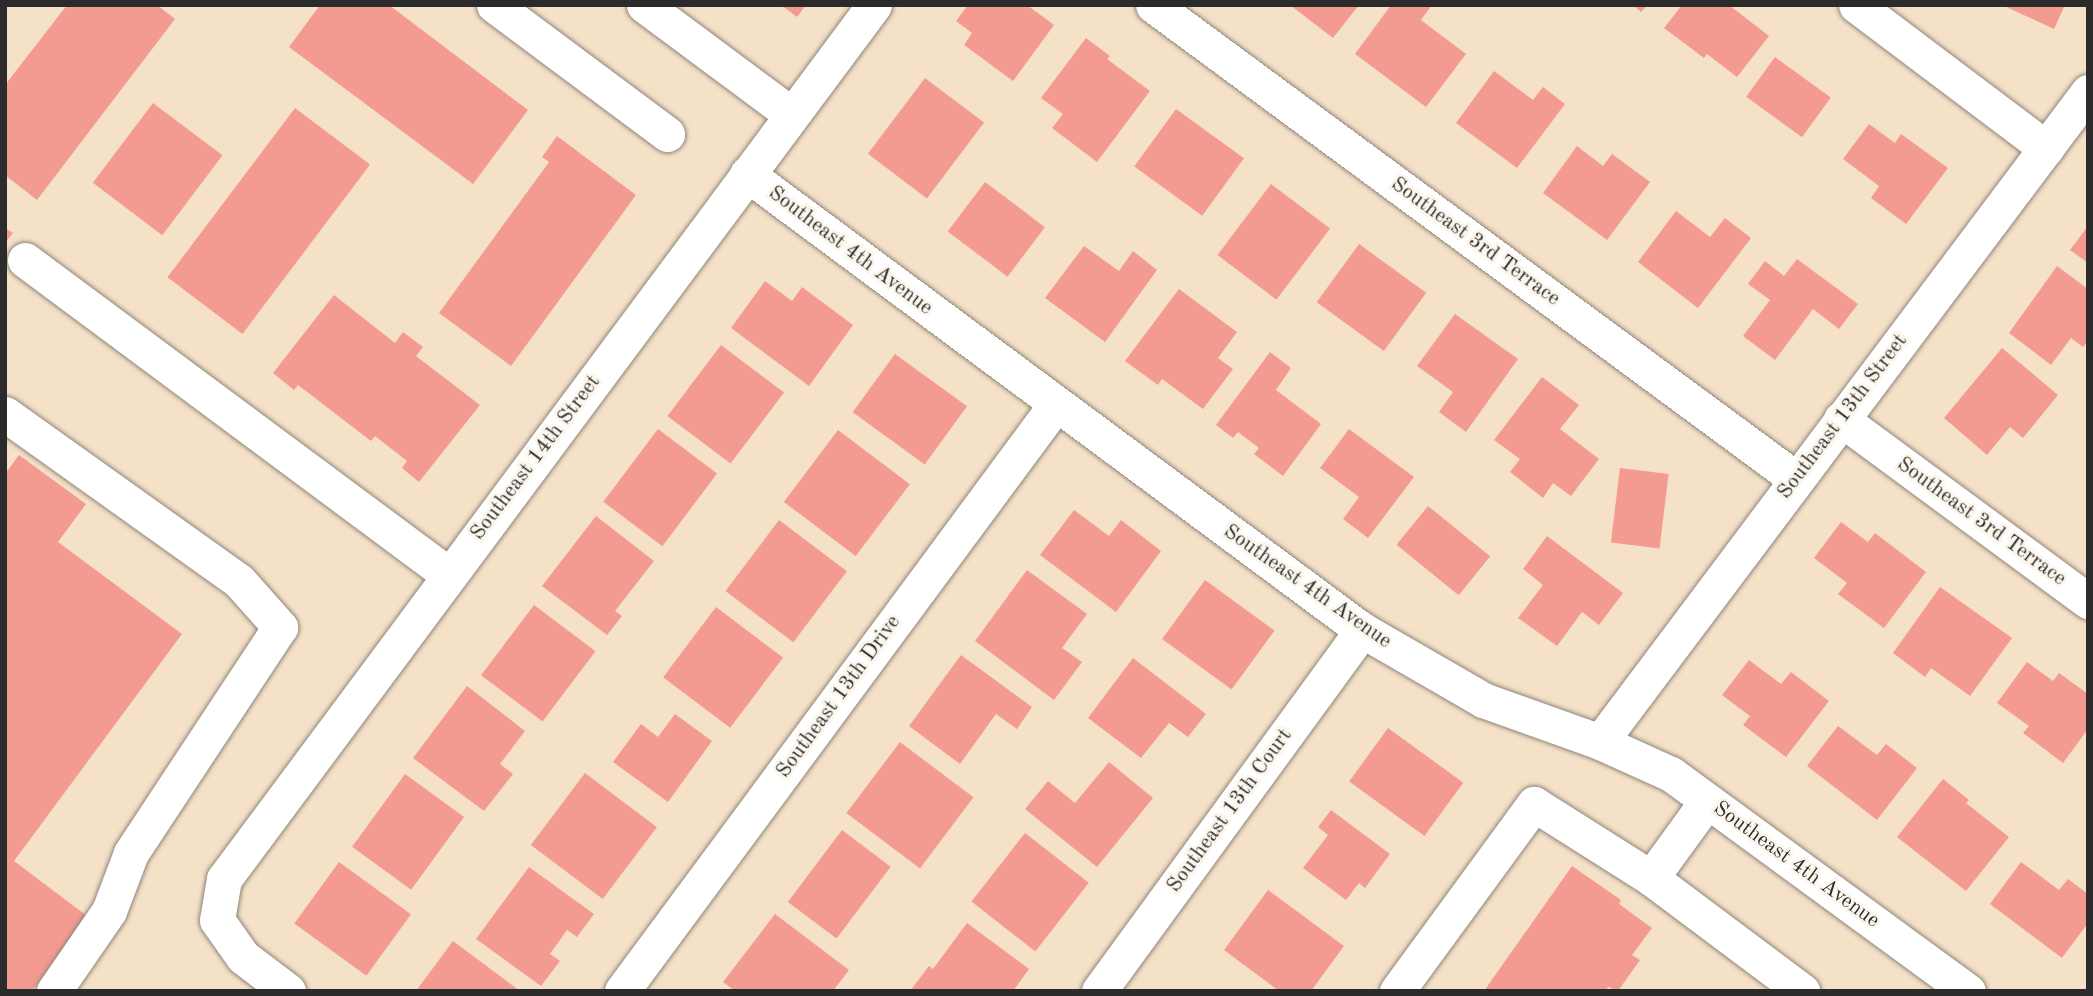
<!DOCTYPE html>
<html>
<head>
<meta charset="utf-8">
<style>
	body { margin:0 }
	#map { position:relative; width:2093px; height:996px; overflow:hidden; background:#f5e1c8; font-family:"Old Standard TT",serif }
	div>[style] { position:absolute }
	.building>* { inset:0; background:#f49b91; transform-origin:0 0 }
	.roads { filter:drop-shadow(0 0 2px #90867a) drop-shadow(0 0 2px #90867a) }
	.minor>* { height:35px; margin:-17.5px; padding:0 17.5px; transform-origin:17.5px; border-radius:17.5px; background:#fff }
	span { translate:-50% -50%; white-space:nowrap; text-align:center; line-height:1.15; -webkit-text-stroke:6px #fbf7ec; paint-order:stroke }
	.street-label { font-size:21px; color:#2b2b2b }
	.frame { position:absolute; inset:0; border:7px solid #2b2b2b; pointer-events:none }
</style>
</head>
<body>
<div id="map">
	<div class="building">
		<div style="clip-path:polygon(67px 5px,157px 5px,175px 19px,37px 200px,5px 175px,5px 85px)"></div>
		<div style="clip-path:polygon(320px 5px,389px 5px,528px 110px,473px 184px,289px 47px)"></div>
		<div style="clip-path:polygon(781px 5px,806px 5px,797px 17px)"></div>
		<div style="clip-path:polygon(968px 5px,1027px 5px,1054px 25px,1013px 81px,964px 45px,972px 33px,956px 21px)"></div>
		<div style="clip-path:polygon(1290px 5px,1359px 5px,1333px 38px)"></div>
		<div style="clip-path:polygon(1391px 5px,1432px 5px,1421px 20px,1466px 54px,1426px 107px,1355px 54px)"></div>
		<div style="clip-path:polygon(1633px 5px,1647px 5px,1641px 12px)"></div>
		<div style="clip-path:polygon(1682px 5px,1729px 5px,1769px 36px,1737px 77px,1707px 54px,1704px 58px,1664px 28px)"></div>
		<div style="clip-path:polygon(2002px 5px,2065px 5px,2054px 29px)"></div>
		<div style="clip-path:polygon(1086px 38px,1110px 56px,1107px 59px,1150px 91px,1097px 162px,1052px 128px,1063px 114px,1041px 98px)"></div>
		<div style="left:1775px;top:57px;width:69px;height:49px;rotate:36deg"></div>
		<div style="clip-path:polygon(1494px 71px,1533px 100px,1543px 87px,1565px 104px,1517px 168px,1456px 123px)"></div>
		<div style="left:925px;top:78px;width:74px;height:95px;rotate:37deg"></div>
		<div style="left:153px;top:103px;width:87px;height:100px;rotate:37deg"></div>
		<div style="left:295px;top:108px;width:94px;height:212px;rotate:37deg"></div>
		<div style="left:1176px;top:109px;width:84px;height:71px;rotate:36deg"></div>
		<div style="clip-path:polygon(1869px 124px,1895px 143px,1901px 134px,1948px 168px,1906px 224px,1871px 198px,1879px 186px,1843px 159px)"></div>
		<div style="clip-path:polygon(557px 136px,636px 195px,511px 366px,439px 313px,549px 162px,542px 157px)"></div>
		<div style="clip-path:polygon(1577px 146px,1603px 166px,1612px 154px,1650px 182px,1607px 240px,1543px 193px)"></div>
		<div style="left:985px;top:182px;width:75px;height:62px;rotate:37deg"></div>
		<div style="left:1271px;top:184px;width:74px;height:89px;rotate:37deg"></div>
		<div style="clip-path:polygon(1676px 211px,1710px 237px,1725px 218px,1751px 238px,1698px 308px,1638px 262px)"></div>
		<div style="clip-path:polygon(2088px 226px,2088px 263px,2070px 250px)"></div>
		<div style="clip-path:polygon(5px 228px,13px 233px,5px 243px)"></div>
		<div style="left:1359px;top:244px;width:83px;height:72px;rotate:36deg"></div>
		<div style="clip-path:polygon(1084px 246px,1119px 271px,1133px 251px,1157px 270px,1105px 342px,1045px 298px)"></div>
		<div style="clip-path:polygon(1797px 259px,1858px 304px,1839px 329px,1813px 309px,1775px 360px,1743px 336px,1770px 300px,1748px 284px,1765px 261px,1784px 276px)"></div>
		<div style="clip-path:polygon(2057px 266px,2088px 289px,2088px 341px,2083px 347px,2071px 338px,2051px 365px,2009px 333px)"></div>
		<div style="clip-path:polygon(765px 281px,792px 301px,802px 287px,853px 325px,809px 386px,731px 328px)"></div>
		<div style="clip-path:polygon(1179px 289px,1237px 332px,1218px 358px,1233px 369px,1203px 409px,1162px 379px,1158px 385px,1125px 361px)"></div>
		<div style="clip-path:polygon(334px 295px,395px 343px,403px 332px,423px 347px,416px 356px,480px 405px,419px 482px,402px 468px,407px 461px,375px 436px,371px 441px,298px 385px,294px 390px,273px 373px)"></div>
		<div style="clip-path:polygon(1455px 314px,1518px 359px,1466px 432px,1439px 412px,1453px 392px,1417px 366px)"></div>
		<div style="left:721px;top:345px;width:79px;height:89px;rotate:37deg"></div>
		<div style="clip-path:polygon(2002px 348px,2058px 395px,2023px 438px,2010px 427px,1987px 455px,1944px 418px)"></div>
		<div style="clip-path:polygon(1270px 352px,1291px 368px,1276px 390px,1321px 424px,1283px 476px,1254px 454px,1259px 448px,1238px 432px,1233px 438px,1216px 425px)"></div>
		<div style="left:895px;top:354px;width:89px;height:72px;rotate:36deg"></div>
		<div style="clip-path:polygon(1542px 377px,1579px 405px,1560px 429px,1599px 459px,1571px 496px,1553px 483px,1543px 498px,1510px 472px,1520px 459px,1494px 440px)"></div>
		<div style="left:658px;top:429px;width:74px;height:91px;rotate:37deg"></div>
		<div style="clip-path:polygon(1349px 429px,1414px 477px,1368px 538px,1343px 519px,1359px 497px,1320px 468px)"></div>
		<div style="left:838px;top:430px;width:90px;height:90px;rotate:37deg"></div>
		<div style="clip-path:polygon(19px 455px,86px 504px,58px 542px,182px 634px,14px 861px,87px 916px,32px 991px,5px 991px,5px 474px)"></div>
		<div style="left:1620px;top:468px;width:49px;height:75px;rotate:7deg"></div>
		<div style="left:1428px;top:506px;width:80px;height:50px;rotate:39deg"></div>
		<div style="clip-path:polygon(1074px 510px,1109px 536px,1121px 520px,1161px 551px,1116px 612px,1040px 555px)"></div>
		<div style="clip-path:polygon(596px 516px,654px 561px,615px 611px,622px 616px,607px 635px,542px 586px)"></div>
		<div style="left:779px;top:520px;width:85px;height:89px;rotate:37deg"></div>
		<div style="clip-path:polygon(1841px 522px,1868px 542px,1875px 533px,1926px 572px,1884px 628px,1838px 594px,1847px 583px,1814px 558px)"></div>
		<div style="clip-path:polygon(1547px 536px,1623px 593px,1599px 625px,1582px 612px,1557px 646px,1518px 618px,1543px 585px,1523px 569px)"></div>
		<div style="clip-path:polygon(1027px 570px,1087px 614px,1062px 648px,1082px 662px,1054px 700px,975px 641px)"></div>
		<div style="left:1205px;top:580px;width:86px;height:73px;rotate:36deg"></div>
		<div style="clip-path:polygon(1940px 587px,2012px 638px,1970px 696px,1931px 668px,1925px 677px,1893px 653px)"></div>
		<div style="left:534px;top:605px;width:77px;height:88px;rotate:37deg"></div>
		<div style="left:716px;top:607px;width:84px;height:88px;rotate:37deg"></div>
		<div style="clip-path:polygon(961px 655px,1032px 707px,1017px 729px,996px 714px,960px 764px,909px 726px)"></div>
		<div style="clip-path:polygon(1133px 658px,1206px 714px,1188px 737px,1169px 723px,1141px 758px,1088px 718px)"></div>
		<div style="clip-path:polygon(1749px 660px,1781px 684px,1791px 672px,1829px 701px,1786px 757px,1743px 725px,1750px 716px,1722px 695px)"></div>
		<div style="clip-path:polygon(2027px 662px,2053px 681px,2059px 673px,2088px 694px,2088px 729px,2063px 763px,2023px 733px,2029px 726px,1997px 703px)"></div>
		<div style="clip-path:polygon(467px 686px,525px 731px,500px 764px,513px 774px,484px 811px,413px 758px)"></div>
		<div style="clip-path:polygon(675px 714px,712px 741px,668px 802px,613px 762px,641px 724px,658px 737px)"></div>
		<div style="clip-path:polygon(1838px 726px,1877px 755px,1886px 744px,1917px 768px,1877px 820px,1807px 766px)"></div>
		<div style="left:1388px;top:728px;width:93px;height:66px;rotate:36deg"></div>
		<div style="left:900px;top:742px;width:92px;height:89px;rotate:37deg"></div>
		<div style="clip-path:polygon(1109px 762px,1153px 798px,1097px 867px,1025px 809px,1048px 781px,1075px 803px)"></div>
		<div style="left:585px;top:773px;width:90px;height:90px;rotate:37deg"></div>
		<div style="left:405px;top:774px;width:73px;height:90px;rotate:36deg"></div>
		<div style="clip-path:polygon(1943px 779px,1969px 800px,1966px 803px,2009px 837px,1966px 891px,1897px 837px)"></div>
		<div style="clip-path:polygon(1331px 810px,1390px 854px,1365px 888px,1359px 883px,1346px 900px,1303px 868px,1328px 835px,1318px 827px)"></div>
		<div style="left:842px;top:830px;width:61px;height:90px;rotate:37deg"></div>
		<div style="left:1025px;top:833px;width:81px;height:87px;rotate:38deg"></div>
		<div style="left:339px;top:862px;width:89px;height:76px;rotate:36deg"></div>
		<div style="clip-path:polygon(2021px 862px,2059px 890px,2068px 879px,2088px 894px,2088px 923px,2062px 958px,1990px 904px)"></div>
		<div style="clip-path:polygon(1572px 866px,1621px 900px,1619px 904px,1652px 928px,1632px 955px,1640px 960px,1618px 991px,1608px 987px,1606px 991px,1484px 991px)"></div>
		<div style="clip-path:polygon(529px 867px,594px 914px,577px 937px,567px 930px,550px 954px,560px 961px,541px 986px,476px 939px)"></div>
		<div style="clip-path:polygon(1268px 890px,1344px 946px,1311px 991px,1279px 991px,1224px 950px)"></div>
		<div style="clip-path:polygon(775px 914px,849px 970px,833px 991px,735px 991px,723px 982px)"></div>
		<div style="clip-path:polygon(967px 923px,1029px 969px,1013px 991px,910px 991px,929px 966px,933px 969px)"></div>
		<div style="clip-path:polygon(453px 941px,520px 991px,416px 991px)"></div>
	</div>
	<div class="roads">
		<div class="minor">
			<div style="left:494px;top:5px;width:216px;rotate:36.7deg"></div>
			<div style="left:644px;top:5px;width:184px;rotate:36.6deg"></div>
			<div style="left:1153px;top:5px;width:799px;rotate:36.4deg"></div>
			<div style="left:1856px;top:5px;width:238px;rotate:37deg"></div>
			<div style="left:747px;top:174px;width:766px;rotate:36.56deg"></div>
			<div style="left:1362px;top:630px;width:140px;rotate:30deg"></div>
			<div style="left:1483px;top:700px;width:124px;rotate:19.7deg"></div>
			<div style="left:1600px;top:742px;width:78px;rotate:24.3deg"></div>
			<div style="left:1671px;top:774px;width:368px;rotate:36.2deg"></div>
			<div style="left:25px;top:260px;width:528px;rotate:36.61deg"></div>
			<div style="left:5px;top:414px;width:287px;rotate:35.5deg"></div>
			<div style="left:239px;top:581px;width:62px;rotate:48.3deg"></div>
			<div style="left:280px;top:627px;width:271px;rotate:123.4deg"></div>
			<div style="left:131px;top:853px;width:62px;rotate:110.8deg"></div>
			<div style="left:109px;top:911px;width:97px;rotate:124.5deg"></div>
			<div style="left:1841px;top:419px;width:307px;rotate:36.4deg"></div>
			<div style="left:1600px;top:742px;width:813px;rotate:-53.1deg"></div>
			<div style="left:1651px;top:878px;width:95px;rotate:-54deg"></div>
			<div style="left:288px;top:991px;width:56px;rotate:-142.9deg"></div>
			<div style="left:243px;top:957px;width:45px;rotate:-125.1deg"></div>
			<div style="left:217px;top:920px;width:42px;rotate:-80.3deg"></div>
			<div style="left:224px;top:879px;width:1089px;rotate:-53.36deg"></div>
			<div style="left:622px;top:991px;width:730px;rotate:-53.52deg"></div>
			<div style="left:1099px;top:991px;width:447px;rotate:-53.9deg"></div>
			<div style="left:1397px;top:991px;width:232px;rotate:-53.8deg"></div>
			<div style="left:1534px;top:804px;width:138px;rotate:32.3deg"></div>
			<div style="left:1651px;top:878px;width:189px;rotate:36.8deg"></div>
		</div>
	</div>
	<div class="street-label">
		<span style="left:1475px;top:242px;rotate:36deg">Southeast 3rd Terrace</span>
		<span style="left:850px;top:251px;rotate:37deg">Southeast 4th Avenue</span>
		<span style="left:1843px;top:417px;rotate:-53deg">Southeast 13th Street</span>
		<span style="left:536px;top:458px;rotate:-53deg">Southeast 14th Street</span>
		<span style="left:1981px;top:522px;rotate:36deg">Southeast 3rd Terrace</span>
		<span style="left:1307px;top:587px;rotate:35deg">Southeast 4th Avenue</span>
		<span style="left:839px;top:697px;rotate:-54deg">Southeast 13th Drive</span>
		<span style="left:1230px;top:811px;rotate:-54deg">Southeast 13th Court</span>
		<span style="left:1796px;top:865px;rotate:36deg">Southeast 4th Avenue</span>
	</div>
	<div class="frame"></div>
</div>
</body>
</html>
